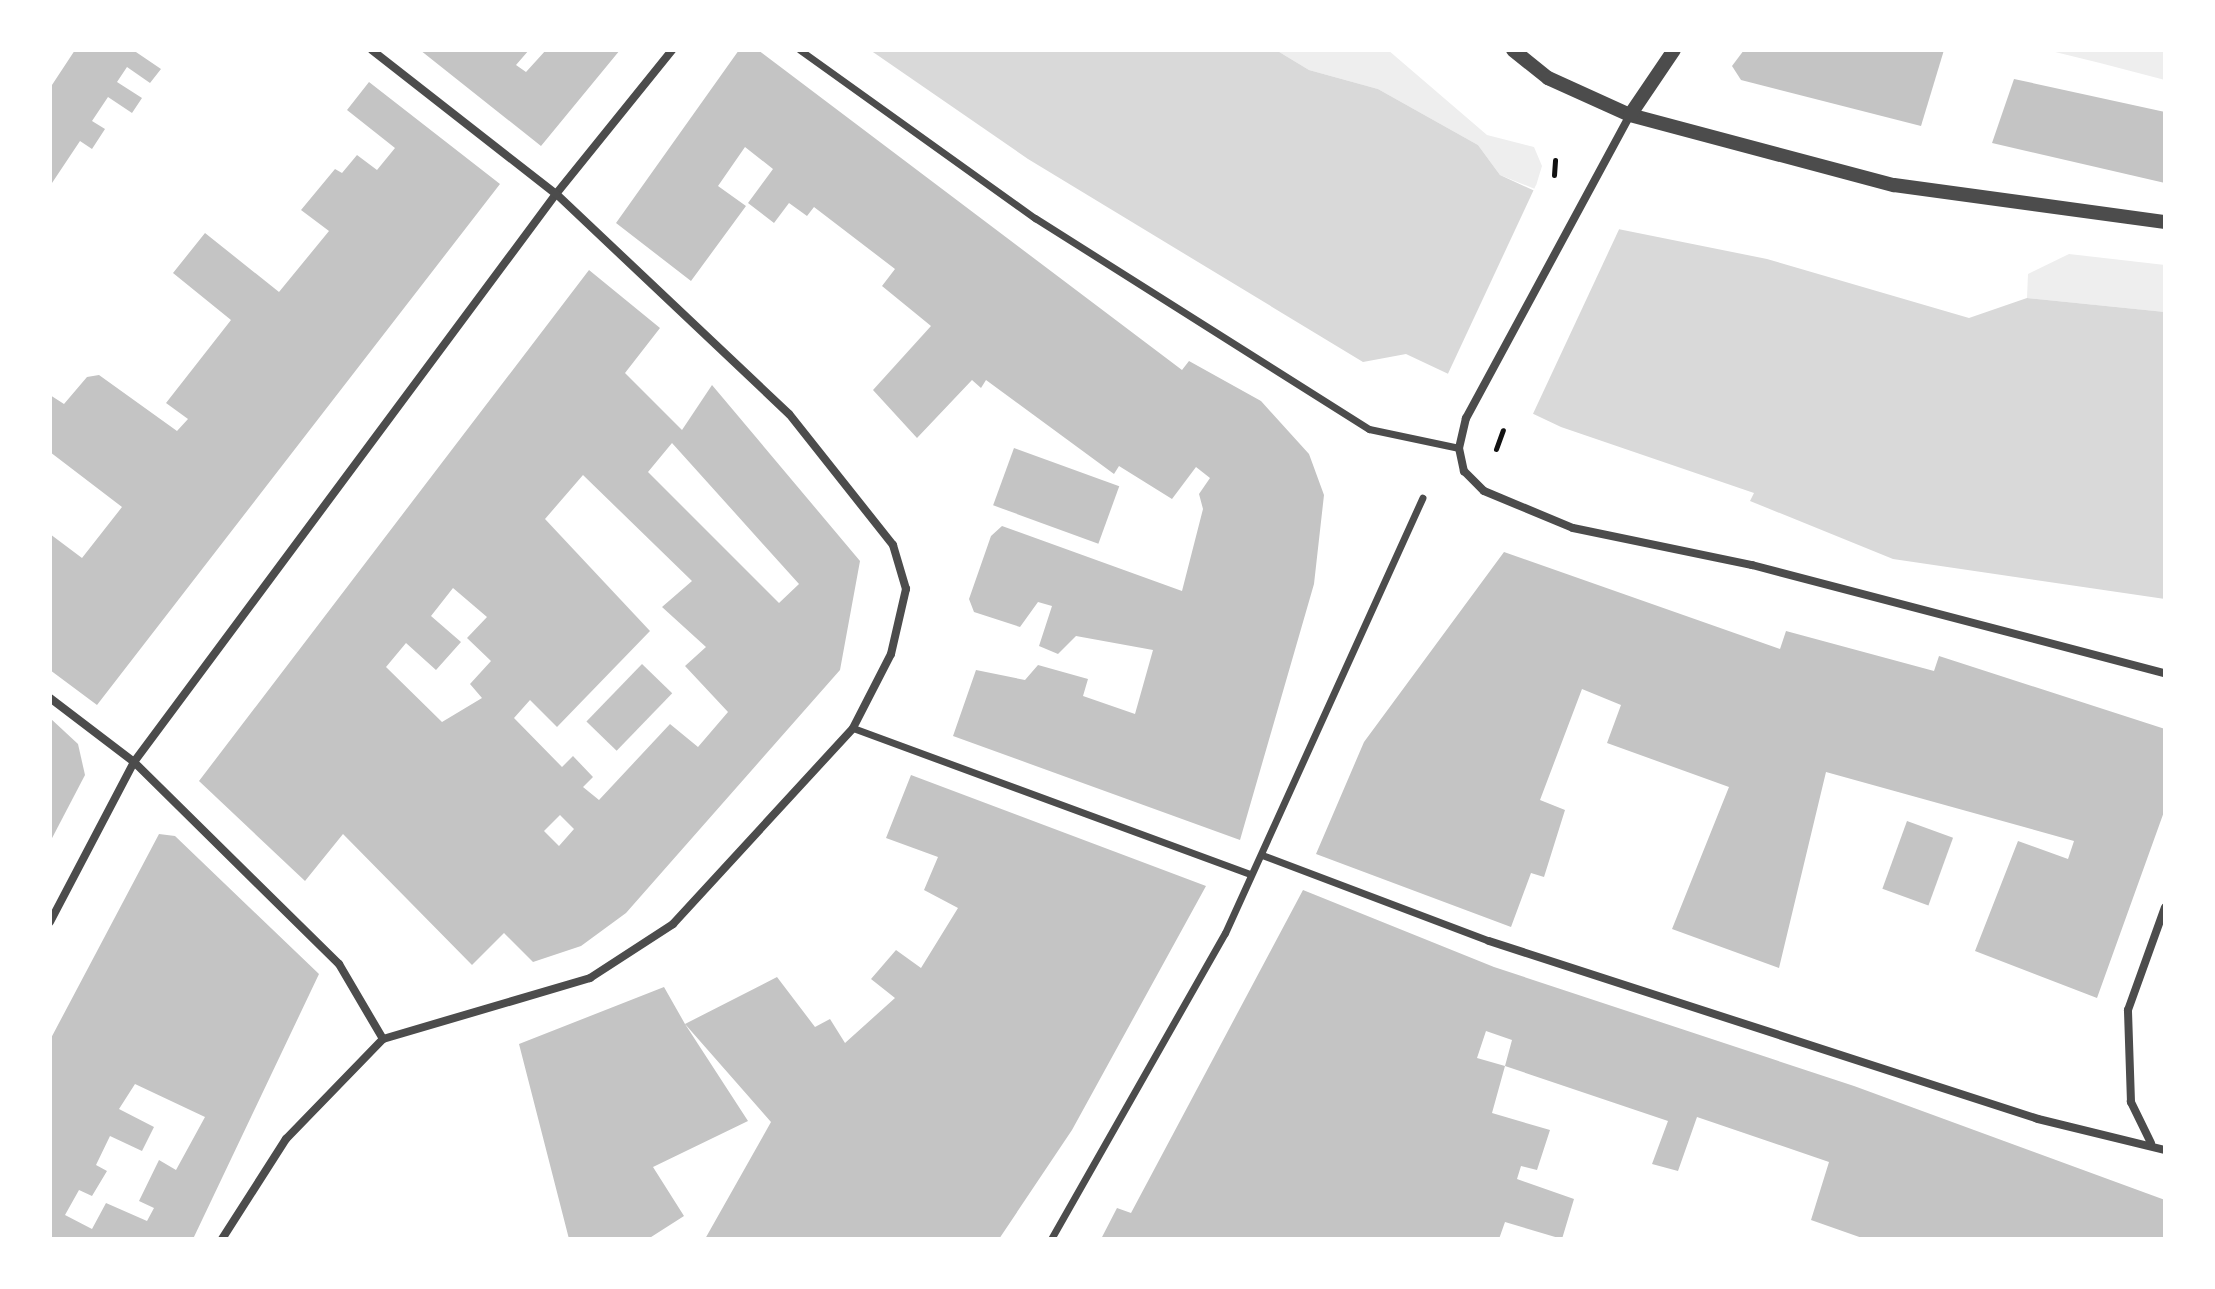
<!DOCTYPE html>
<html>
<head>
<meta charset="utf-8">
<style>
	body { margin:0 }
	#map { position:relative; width:2215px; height:1289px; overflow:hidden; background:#fff; font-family:"Source Serif 4",serif }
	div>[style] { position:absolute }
	.green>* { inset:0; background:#eee }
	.water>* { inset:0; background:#d9d9d9 }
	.pier>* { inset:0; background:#fff; transform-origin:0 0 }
	.building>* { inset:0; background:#c4c4c4; transform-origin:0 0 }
	.path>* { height:5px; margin:-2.5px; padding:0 2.5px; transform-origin:2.5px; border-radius:2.5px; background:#111 }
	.pedestrian>* { height:7px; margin:-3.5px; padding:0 3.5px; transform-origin:3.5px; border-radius:3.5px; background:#4c4c4c }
	.minor>* { height:8px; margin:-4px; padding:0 4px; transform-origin:4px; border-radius:4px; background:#4c4c4c }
	.tertiary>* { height:14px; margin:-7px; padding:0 7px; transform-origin:7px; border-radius:7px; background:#4c4c4c }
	span { translate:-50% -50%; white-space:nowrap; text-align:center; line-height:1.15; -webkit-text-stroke:8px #fff; paint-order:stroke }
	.frame { position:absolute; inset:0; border:52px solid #fff; pointer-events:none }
</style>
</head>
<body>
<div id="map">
	<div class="green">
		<div style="clip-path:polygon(1276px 50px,1388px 50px,1487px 135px,1534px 147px,1542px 166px,1535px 189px,1500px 175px,1478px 145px,1378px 89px,1309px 70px)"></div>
		<div style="clip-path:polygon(2047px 50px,2165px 50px,2165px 80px,2100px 63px)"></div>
		<div style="clip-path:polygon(2069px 254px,2165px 265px,2165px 312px,2027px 298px,2028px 274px)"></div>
	</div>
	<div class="water">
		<div style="clip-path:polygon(870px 50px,1276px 50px,1309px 70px,1378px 89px,1478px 145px,1500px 175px,1618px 229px,1767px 259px,1969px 318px,2027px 298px,2165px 312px,2165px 599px,1893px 559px,1750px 501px,1754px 493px,1561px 427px,1406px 354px,1363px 362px,1028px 159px)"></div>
	</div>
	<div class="pier">
		<div style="left:1536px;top:185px;width:94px;height:215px;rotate:25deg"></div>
	</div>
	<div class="building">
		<div style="clip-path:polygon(75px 50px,133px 50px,161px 69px,150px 83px,127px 67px,117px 82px,142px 98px,132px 113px,108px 97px,92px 121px,105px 129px,92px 149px,80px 141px,50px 186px,50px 88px)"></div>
		<div style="clip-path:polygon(420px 50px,529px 50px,516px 65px,526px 72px,546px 50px,620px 50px,541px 146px)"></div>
		<div style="clip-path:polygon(739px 50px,758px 50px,1182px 370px,1189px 361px,1261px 401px,1309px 454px,1324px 495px,1314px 584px,1240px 840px,953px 736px,976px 670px,1025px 680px,1038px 665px,1088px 679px,1083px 696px,1135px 714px,1153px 650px,1076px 636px,1058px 654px,1039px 646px,1052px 606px,1038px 602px,1020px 627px,974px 612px,969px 599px,991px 536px,1002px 526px,1182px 591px,1203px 509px,1199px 494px,1210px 478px,1196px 467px,1172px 499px,1119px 466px,1114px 474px,986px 380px,981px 388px,972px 380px,917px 438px,873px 390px,931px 326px,882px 286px,895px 269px,814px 207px,807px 216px,789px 203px,774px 223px,748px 203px,773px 169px,745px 147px,718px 186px,746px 206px,691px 281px,616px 223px)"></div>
		<div style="clip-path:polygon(1744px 50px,1944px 50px,1921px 126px,1741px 80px,1732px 66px)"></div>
		<div style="clip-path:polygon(2014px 79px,2165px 112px,2165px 183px,1992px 143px)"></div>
		<div style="clip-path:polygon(369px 82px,500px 184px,97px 705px,50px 670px,50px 534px,82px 558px,122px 507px,50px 452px,50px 395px,64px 404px,87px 377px,99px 375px,177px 431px,188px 419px,166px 403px,231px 320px,173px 273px,205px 233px,279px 292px,329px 231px,301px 210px,335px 169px,342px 173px,357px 155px,377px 170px,395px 148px,347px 110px)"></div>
		<div style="clip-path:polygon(evenodd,589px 270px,660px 328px,625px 373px,682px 430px,712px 385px,860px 561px,840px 670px,626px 913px,581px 946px,533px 962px,504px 933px,472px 965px,343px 834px,305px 881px,199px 781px,589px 270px,672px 443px,799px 584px,779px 603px,648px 472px,672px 443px,589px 270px,583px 475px,692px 581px,662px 607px,706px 647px,685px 666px,728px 712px,698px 747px,670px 724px,599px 800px,583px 787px,593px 777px,573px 756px,562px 767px,514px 718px,530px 700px,557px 727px,650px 631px,545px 519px,583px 475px,589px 270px,453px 588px,487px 617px,467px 638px,491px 661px,470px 684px,482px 698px,442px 722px,386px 667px,406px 643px,436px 670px,461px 642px,431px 616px,453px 588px,589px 270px,560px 815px,574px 829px,559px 846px,544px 831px,560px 815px)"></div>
		<div style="left:1014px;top:448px;width:112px;height:61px;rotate:20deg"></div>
		<div style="clip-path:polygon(1504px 552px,1780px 649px,1786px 631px,1934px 671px,1939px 656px,2165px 729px,2165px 809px,2097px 998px,1975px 951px,2018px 841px,2068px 859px,2074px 841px,1826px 772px,1779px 968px,1672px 929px,1729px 787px,1607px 743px,1621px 705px,1582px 689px,1540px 800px,1565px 810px,1544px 877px,1531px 873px,1511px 927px,1316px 854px,1364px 742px)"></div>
		<div style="left:642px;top:664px;width:42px;height:80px;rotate:44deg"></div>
		<div style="clip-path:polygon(50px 718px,78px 744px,85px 775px,50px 842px)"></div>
		<div style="clip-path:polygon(911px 775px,1206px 886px,1072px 1130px,999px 1239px,705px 1239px,771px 1122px,685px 1024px,748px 1121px,653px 1167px,684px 1216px,648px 1239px,569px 1239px,519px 1044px,664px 987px,685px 1024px,777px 977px,815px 1027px,830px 1019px,845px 1043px,895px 998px,871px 979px,896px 950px,921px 968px,958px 908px,924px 890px,938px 857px,886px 838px)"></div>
		<div style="left:1907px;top:821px;width:49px;height:72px;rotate:20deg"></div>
		<div style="clip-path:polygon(evenodd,159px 834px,175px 836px,319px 974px,193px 1239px,50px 1239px,50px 1040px,159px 834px,135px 1084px,205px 1117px,176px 1170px,159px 1160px,139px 1201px,154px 1208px,147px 1221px,106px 1203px,92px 1229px,65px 1215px,79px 1190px,92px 1196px,107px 1171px,96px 1165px,110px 1136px,142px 1151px,154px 1127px,119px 1109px,135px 1084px)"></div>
		<div style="clip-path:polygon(1303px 890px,1494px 967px,1854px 1086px,2165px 1200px,2165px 1239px,1865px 1239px,1811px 1220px,1829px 1162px,1697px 1117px,1678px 1171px,1652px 1164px,1668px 1121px,1505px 1066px,1512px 1040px,1486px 1031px,1477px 1058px,1505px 1066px,1492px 1113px,1550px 1130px,1537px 1170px,1521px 1166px,1517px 1179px,1574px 1199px,1562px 1239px,1505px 1222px,1499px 1239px,1101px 1239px,1117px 1208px,1131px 1213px)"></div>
	</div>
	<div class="path">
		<div style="left:1554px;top:175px;width:15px;rotate:-86deg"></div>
		<div style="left:1496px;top:449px;width:20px;rotate:-70deg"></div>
	</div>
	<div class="pedestrian">
		<div style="left:800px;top:50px;width:289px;rotate:35.6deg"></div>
		<div style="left:1035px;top:218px;width:395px;rotate:32.3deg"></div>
		<div style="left:1369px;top:429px;width:92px;rotate:11.9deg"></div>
		<div style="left:853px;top:728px;width:423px;rotate:20.2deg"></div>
		<div style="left:1262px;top:855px;width:243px;rotate:20.7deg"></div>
		<div style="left:1051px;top:1239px;width:352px;rotate:-60.4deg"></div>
		<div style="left:1225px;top:933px;width:478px;rotate:-65.6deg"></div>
	</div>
	<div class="minor">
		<div style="left:1630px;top:115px;width:345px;rotate:118.4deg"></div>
		<div style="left:1466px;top:418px;width:31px;rotate:103deg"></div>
		<div style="left:1459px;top:448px;width:24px;rotate:78deg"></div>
		<div style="left:1464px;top:471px;width:28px;rotate:45deg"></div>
		<div style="left:1484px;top:491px;width:96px;rotate:22.6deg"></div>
		<div style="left:1573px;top:528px;width:183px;rotate:11.7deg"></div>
		<div style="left:1752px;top:565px;width:427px;rotate:14.7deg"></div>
		<div style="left:50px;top:698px;width:106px;rotate:37.3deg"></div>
		<div style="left:134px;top:762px;width:288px;rotate:44.6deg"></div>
		<div style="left:339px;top:964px;width:87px;rotate:59.6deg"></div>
		<div style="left:50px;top:922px;width:181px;rotate:-62.3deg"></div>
		<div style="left:134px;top:762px;width:708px;rotate:-53.39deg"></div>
		<div style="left:556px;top:194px;width:185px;rotate:-51.1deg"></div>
		<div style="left:1489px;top:941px;width:577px;rotate:17.96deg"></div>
		<div style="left:2038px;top:1119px;width:131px;rotate:13.7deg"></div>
		<div style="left:2151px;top:1143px;width:46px;rotate:-116deg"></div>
		<div style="left:2131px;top:1102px;width:92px;rotate:-91.9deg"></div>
		<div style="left:2128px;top:1010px;width:109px;rotate:-70.2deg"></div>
		<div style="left:222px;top:1239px;width:119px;rotate:-57.4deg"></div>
		<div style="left:286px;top:1139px;width:139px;rotate:-45.9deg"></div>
		<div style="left:383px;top:1039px;width:216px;rotate:-16.4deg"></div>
		<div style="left:590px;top:978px;width:99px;rotate:-33deg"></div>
		<div style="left:673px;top:924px;width:266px;rotate:-47.4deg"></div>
		<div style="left:853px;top:728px;width:83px;rotate:-62.8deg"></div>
		<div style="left:891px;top:654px;width:67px;rotate:-77deg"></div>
		<div style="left:906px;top:589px;width:46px;rotate:-106.5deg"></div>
		<div style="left:893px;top:545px;width:167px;rotate:-128.4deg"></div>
		<div style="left:789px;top:414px;width:320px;rotate:-136.6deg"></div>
		<div style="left:556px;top:194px;width:234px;rotate:-142deg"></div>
	</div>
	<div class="tertiary">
		<div style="left:1513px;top:50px;width:45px;rotate:38.7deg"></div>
		<div style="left:1548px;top:78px;width:90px;rotate:24.3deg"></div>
		<div style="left:1630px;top:115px;width:273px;rotate:14.9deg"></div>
		<div style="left:1894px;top:185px;width:274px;rotate:7.8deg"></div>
		<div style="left:1630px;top:115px;width:78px;rotate:-55.9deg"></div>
	</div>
	<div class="frame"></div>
</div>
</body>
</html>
